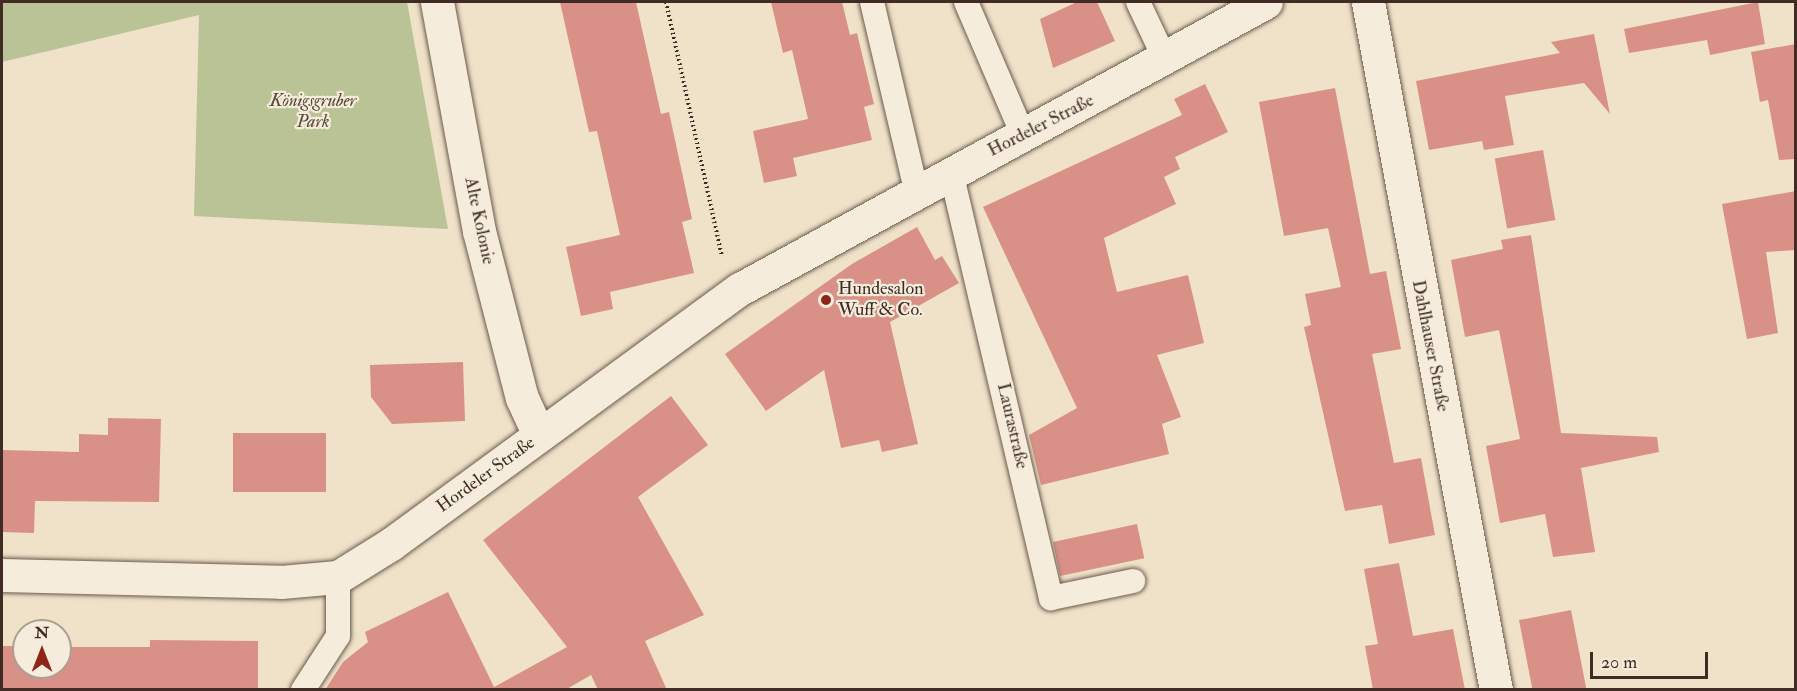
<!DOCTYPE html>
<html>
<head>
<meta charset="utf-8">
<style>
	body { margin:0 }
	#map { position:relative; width:1797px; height:691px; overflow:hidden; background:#efe2c8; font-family:"IM FELL Double Pica",serif }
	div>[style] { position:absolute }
	.green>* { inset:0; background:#bac395 }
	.building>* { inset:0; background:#d99187; transform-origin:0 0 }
	.path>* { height:4px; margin-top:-2px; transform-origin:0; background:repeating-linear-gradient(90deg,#402c25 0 1.5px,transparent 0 4.5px) }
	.roads { filter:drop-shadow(0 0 2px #6c5a4e) drop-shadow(0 0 2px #6c5a4e) }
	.lane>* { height:24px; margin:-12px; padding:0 12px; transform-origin:12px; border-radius:12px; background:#f5ecdb }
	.street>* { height:33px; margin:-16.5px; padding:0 16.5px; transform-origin:16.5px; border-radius:16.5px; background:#f5ecdb }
	.secondary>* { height:33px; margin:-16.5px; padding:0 16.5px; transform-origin:16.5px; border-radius:16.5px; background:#f5ecdb }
	.dots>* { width:16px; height:16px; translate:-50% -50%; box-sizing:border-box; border:3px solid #f5ecdb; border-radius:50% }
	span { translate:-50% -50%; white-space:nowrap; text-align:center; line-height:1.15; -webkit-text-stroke:4.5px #f5ecdb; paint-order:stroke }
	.park-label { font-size:18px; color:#584a3b; font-style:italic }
	.street-label { font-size:18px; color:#402c25 }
	.poi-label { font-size:18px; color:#402c25 }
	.left { translate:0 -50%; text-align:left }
	.frame { position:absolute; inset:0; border:3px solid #402c25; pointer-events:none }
	.north { position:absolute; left:12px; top:619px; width:60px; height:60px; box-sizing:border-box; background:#f5ecdb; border:2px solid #ad9f92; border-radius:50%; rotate:0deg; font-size:16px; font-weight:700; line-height:24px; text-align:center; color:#402c25 }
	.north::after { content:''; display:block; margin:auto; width:21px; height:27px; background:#8f2418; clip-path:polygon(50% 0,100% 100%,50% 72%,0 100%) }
	.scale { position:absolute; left:1590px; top:652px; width:118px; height:27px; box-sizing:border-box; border:3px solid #402c25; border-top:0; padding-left:8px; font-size:18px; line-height:21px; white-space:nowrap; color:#402c25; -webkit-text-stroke:4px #f5ecdb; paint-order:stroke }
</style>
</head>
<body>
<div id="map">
	<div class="green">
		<div style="clip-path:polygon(2px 2px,407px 2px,448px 229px,194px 216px,199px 15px,2px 62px)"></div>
	</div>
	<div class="building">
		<div style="clip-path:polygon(560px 2px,636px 2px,661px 114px,669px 112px,692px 219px,682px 222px,694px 273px,610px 292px,613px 309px,581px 316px,566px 247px,620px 235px,597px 131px,589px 132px)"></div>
		<div style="clip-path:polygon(771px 2px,842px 2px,850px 35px,857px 33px,874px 104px,864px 107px,872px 140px,793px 158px,797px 176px,764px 183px,753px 131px,808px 119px,792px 50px,783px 53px)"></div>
		<div style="clip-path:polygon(1077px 2px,1097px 2px,1115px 41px,1053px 68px,1040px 19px)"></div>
		<div style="clip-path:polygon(1758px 2px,1765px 44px,1710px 55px,1707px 40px,1629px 53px,1624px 29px)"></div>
		<div style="clip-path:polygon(1594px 34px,1610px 114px,1584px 83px,1505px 96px,1514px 145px,1484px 150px,1482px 141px,1429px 150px,1416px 81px,1560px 53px,1551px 42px)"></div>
		<div style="clip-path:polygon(1796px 44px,1796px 159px,1779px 160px,1768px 100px,1760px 102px,1751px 52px)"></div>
		<div style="clip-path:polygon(1205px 84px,1228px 132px,1175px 157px,1180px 169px,1164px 177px,1176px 204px,1104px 238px,1117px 292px,1188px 275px,1204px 343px,1157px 355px,1181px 417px,1162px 424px,1169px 454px,1041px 485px,1029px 435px,1077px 408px,983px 207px,1182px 115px,1174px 99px)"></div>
		<div style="clip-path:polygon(1335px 88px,1370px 274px,1386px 271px,1401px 349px,1372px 354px,1394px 463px,1421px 458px,1435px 535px,1389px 544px,1382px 505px,1345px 511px,1304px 327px,1311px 325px,1305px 294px,1341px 287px,1328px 228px,1284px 236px,1259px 102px)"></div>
		<div style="left:1543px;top:150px;width:71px;height:49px;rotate:80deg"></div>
		<div style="clip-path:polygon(1796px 191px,1796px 250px,1766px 252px,1778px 333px,1747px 339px,1722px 204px)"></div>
		<div style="clip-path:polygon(917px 227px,935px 260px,942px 256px,959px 283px,890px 322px,918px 444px,882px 452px,879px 440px,841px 448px,824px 370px,766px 411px,725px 354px,852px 264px)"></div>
		<div style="clip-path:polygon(1531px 235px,1561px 433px,1657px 437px,1659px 452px,1581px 468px,1595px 552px,1553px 557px,1545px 514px,1500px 523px,1486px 446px,1520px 439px,1499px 330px,1465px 337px,1451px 260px,1503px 249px,1501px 240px)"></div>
		<div style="clip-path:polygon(463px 362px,465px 421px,392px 424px,371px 397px,370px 365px)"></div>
		<div style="clip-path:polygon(671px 396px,708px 445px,638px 497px,704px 615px,645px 641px,667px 690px,598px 690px,591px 675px,565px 690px,325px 690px,343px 662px,368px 642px,365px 632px,448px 592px,494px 687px,567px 647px,483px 540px)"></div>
		<div style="clip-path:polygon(108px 418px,161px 419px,159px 502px,35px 501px,34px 533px,2px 532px,2px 450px,79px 452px,79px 434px,108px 435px)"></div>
		<div style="left:233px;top:433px;width:93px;height:59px"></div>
		<div style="left:1137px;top:524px;width:35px;height:86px;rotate:78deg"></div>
		<div style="clip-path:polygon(1399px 563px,1413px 636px,1453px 629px,1465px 690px,1373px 690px,1365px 646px,1378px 644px,1364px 569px)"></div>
		<div style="left:1571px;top:610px;width:81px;height:53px;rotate:79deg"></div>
		<div style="clip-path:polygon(150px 640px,258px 641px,258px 690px,2px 690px,2px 646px,24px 646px,24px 667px,60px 667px,60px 647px,150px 647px)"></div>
	</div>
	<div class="path">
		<div style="left:666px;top:2px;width:260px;rotate:77.6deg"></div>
	</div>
	<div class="roads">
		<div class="lane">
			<div style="left:872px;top:2px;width:193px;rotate:76.8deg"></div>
			<div style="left:966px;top:2px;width:145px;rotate:66.8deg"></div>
			<div style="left:1138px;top:2px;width:63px;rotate:64.7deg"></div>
			<div style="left:951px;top:172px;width:438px;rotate:76.8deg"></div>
			<div style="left:1051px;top:598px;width:84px;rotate:-11.7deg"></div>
			<div style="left:303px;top:690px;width:64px;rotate:-57.1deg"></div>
			<div style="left:338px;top:636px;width:59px;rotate:-90deg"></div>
		</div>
		<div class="street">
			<div style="left:437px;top:2px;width:233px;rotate:79.6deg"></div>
			<div style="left:479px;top:231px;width:172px;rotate:75.6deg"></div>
			<div style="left:522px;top:398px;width:41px;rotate:65.3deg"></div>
			<div style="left:1368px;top:2px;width:700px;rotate:79.46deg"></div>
		</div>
		<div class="secondary">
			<div style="left:2px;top:575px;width:279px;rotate:1.4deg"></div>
			<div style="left:281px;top:582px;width:57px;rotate:-5deg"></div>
			<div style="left:338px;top:577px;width:62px;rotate:-31.9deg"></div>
			<div style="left:391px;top:544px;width:432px;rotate:-36.2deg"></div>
			<div style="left:740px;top:289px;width:599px;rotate:-28.62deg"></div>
		</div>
	</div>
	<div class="dots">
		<div style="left:826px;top:300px;background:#8f2418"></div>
	</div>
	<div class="park-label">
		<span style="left:313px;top:112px">Königsgruber<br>Park</span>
	</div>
	<div class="street-label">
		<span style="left:1041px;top:126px;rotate:-27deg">Hordeler Straße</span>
		<span style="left:479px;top:221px;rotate:78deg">Alte Kolonie</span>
		<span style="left:1430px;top:346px;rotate:79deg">Dahlhauser Straße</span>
		<span style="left:1012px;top:426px;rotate:77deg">Laurastraße</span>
		<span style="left:486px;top:475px;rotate:-36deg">Hordeler Straße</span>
	</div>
	<div class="poi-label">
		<span class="left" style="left:838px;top:300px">Hundesalon<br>Wuff &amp; Co.</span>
	</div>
	<div class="frame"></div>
	<div class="north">N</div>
	<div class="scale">20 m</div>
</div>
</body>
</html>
